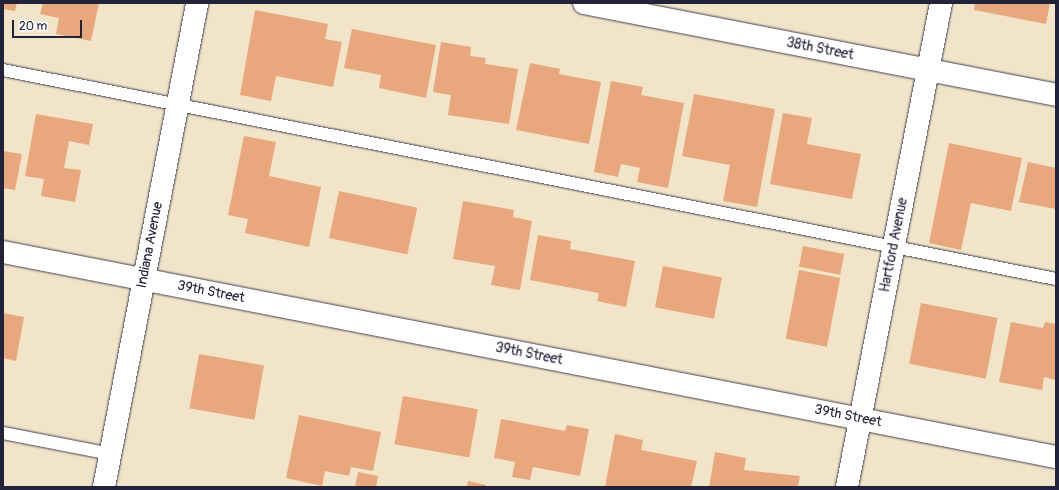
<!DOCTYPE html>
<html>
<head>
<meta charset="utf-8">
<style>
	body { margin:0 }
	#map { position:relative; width:1059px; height:490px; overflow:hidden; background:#f1e4c9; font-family:Pangolin,sans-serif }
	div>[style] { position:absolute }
	.building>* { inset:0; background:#e8a77d; transform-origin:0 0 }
	.roads { filter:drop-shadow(0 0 1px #413f50) drop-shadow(0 0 1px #413f50) }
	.service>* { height:12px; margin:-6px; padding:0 6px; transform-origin:6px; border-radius:6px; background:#fff }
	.minor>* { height:22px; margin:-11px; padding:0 11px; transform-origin:11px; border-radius:11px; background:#fff }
	.secondary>* { height:22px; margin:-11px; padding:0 11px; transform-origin:11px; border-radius:11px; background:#fff }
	span { translate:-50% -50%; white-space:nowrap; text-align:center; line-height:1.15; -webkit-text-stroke:3px #fff; paint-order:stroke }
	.street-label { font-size:14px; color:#22223b }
	.frame { position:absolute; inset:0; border:4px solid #22223b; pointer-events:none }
	.scale { position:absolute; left:12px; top:20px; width:70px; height:18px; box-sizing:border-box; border:2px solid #22223b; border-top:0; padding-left:5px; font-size:12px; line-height:14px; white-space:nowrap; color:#22223b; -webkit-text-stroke:3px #fff; paint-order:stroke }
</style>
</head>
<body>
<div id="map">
	<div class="building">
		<div style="clip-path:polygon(3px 3px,17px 3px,15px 11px,3px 9px)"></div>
		<div style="clip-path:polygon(43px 3px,99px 3px,91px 41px,56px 34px,59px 18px,40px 14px)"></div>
		<div style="clip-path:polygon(975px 3px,1050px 3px,1046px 24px,974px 10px)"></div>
		<div style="clip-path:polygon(255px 10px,328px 24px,325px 39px,342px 42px,333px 87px,276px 76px,271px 101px,240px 95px)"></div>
		<div style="clip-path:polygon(352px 29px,436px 45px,426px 98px,379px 88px,381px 75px,344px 68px)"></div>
		<div style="clip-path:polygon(441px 42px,471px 47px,470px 56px,486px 58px,485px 64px,518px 69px,509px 124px,448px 115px,451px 95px,433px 92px)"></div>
		<div style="clip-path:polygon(530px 63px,560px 69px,559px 74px,601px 82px,589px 144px,516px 130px)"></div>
		<div style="clip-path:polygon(611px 81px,643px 87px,641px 95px,684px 103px,668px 188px,637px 182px,640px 168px,621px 164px,618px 177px,594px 172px)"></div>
		<div style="clip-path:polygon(694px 94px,775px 109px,757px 207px,723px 201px,730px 165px,682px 156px)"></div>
		<div style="clip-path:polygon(783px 113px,812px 118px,807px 144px,861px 154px,852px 199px,770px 184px)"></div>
		<div style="clip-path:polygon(36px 114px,93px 124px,89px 145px,69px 141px,64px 168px,81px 170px,75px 202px,41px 196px,44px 179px,25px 176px)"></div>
		<div style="clip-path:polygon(244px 136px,276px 142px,269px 176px,321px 187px,309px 247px,245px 233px,248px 219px,228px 215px)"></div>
		<div style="clip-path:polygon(949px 143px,1022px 158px,1011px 211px,971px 203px,961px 250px,929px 243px)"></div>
		<div style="clip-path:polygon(3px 151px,22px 154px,15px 190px,3px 188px)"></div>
		<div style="clip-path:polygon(1028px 162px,1056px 168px,1056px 209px,1019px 202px)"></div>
		<div style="left:339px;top:191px;width:80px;height:48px;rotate:12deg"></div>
		<div style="clip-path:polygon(463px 201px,514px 210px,513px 217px,532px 221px,520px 290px,491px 285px,495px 266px,453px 259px)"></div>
		<div style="clip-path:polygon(538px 235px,571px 241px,570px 249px,635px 261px,626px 307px,597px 301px,599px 293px,530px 280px)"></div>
		<div style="left:803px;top:246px;width:42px;height:21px;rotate:11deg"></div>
		<div style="left:663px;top:266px;width:60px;height:42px;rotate:11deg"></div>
		<div style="left:799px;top:270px;width:42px;height:70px;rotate:11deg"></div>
		<div style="left:921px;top:303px;width:78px;height:62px;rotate:11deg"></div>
		<div style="clip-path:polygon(3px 313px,24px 317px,16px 361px,3px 358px)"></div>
		<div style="clip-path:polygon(1011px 322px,1043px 328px,1045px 322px,1056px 324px,1056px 380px,1044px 377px,1042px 390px,999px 382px)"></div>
		<div style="left:199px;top:354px;width:66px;height:55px;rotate:10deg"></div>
		<div style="left:403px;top:396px;width:76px;height:49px;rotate:10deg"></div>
		<div style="clip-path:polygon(299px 415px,381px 432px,373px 471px,351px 467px,349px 476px,325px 471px,322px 486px,286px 478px)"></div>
		<div style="clip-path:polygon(501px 419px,565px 431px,567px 425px,589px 429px,580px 476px,533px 467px,530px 480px,512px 477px,515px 462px,494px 458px)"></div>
		<div style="clip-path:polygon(615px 434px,643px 440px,641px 450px,697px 461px,691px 487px,605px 487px)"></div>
		<div style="clip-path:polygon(715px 452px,746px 458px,744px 470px,800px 476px,798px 487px,709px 487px)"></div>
		<div style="clip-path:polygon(358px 472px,378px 476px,376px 487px,355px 487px)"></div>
		<div style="clip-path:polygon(468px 481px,486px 485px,486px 487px,467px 487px)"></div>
	</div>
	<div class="roads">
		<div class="service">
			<div style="left:3px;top:70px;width:1074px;rotate:11.23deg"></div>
			<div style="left:3px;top:433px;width:110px;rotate:11deg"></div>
		</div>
		<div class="minor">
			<div style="left:584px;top:3px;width:481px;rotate:11deg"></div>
			<div style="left:3px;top:252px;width:1073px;rotate:11.02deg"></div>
			<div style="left:847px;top:487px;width:493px;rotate:-79deg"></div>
		</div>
		<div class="secondary">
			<div style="left:104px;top:487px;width:493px;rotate:-79.1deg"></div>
		</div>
	</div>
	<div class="street-label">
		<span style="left:820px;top:49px;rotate:11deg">38th Street</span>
		<span style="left:150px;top:245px;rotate:-79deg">Indiana Avenue</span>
		<span style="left:894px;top:245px;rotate:-79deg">Hartford Avenue</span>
		<span style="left:211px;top:292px;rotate:11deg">39th Street</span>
		<span style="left:529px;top:354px;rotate:11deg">39th Street</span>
		<span style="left:848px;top:416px;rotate:11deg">39th Street</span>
	</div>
	<div class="frame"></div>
	<div class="scale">20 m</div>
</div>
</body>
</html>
